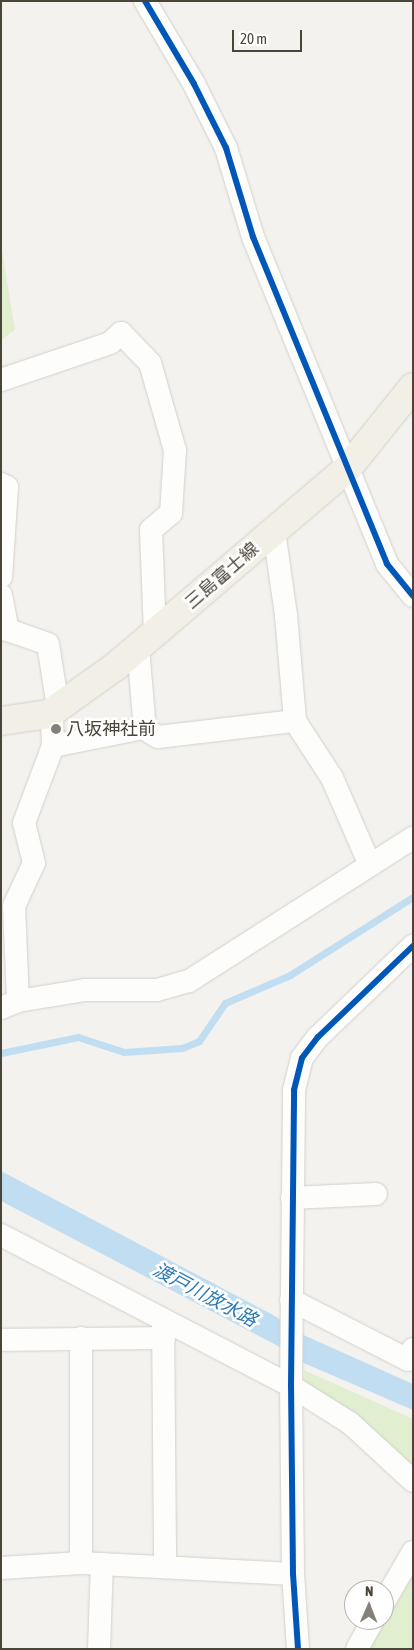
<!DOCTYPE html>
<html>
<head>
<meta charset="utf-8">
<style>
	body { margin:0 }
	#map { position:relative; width:414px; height:1650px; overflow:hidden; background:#f4f2ee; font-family:"Asap Condensed","Noto Sans JP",sans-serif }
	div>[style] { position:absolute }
	.green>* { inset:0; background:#e1eecf }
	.water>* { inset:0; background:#c0ddf1 }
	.stream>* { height:7px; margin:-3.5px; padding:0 3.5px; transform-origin:3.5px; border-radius:3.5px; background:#c0ddf1 }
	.roads { filter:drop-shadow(0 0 1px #d2d0cb) drop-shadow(0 0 1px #d2d0cb) }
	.street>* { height:22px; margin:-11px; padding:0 11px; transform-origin:11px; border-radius:11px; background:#fdfdfc }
	.primary>* { height:28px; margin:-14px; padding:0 14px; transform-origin:14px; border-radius:14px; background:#f2efe6 }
	.cycleway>* { height:6px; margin:-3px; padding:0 3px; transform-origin:3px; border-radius:3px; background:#0057b8 }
	.dots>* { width:14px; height:14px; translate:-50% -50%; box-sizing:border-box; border:2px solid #fff; border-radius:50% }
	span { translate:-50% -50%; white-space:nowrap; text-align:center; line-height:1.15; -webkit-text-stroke:5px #fff; paint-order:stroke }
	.street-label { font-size:18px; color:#4b4439 }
	.poi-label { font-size:18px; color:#4b4439 }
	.left { translate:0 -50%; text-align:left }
	.water-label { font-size:19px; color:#2e7ab2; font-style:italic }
	.frame { position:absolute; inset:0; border:2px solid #4b4439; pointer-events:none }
	.north { position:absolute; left:344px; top:1580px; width:50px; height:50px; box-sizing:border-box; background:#fff; border:1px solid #b7b4b0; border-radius:50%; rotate:1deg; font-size:14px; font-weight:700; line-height:20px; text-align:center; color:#4b4439 }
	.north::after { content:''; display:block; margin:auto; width:18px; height:22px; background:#868178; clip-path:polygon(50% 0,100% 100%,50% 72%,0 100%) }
	.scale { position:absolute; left:232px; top:30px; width:70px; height:22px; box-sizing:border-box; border:2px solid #4b4439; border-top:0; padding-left:6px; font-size:15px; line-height:18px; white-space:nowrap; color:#4b4439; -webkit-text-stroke:4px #fff; paint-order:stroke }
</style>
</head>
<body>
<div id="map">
	<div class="green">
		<div style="clip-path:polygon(1px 214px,2px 250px,15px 330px,1px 340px)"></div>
		<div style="clip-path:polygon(304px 1370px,413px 1419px,413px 1482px,305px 1394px)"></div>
		<div style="clip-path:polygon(413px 1552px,413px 1649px,357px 1649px,384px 1620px,384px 1602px)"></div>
	</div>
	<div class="water">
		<div style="clip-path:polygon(1px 1171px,275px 1316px,299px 1333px,413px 1384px,413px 1410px,299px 1361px,278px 1346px,1px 1201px)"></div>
	</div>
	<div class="stream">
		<div style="left:1px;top:1053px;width:79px;rotate:-11.7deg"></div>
		<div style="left:78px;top:1037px;width:48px;rotate:18.1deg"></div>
		<div style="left:124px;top:1052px;width:58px;rotate:-3.9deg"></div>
		<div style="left:182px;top:1048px;width:18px;rotate:-22deg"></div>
		<div style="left:199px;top:1041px;width:46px;rotate:-55.6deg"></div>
		<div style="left:225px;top:1003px;width:71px;rotate:-23.3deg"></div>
		<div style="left:290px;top:975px;width:146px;rotate:-32.4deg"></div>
	</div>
	<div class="roads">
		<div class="street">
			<div style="left:145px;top:1px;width:96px;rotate:59.4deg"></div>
			<div style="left:194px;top:84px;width:72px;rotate:63.4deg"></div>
			<div style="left:226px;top:148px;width:93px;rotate:73.1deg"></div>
			<div style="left:253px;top:237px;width:353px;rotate:67.7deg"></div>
			<div style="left:387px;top:564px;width:41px;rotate:50.9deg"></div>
			<div style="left:1px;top:380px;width:115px;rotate:-18.7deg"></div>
			<div style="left:110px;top:343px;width:15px;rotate:-42deg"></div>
			<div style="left:121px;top:333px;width:42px;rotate:46deg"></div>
			<div style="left:150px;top:363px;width:91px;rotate:74deg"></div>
			<div style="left:175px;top:450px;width:63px;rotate:93.6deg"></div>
			<div style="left:171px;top:513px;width:26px;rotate:140deg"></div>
			<div style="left:151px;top:530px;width:103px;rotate:87.8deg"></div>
			<div style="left:1px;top:484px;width:7px;rotate:27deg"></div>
			<div style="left:7px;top:487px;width:90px;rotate:93.8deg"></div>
			<div style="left:274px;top:531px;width:85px;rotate:81.9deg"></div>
			<div style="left:286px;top:615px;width:106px;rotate:85.1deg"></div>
			<div style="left:1px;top:595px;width:36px;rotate:79deg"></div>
			<div style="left:8px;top:630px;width:42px;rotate:19.3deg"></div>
			<div style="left:48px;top:644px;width:64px;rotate:81deg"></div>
			<div style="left:138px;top:648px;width:81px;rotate:85.1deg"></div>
			<div style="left:53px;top:746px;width:92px;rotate:-11.3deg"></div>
			<div style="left:143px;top:728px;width:17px;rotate:31deg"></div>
			<div style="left:158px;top:737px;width:138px;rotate:-6.7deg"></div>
			<div style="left:295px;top:721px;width:68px;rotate:57deg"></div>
			<div style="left:332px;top:778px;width:95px;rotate:66.4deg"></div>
			<div style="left:18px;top:1001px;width:95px;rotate:-92.4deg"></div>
			<div style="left:14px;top:906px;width:47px;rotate:-65.1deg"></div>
			<div style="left:34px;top:863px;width:41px;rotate:-104deg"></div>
			<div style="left:24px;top:823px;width:82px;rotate:-69.4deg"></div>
			<div style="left:53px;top:746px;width:35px;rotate:-92deg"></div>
			<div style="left:1px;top:1008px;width:18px;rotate:-22deg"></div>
			<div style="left:18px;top:1001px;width:68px;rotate:-9.3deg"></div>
			<div style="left:85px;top:990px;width:72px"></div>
			<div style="left:157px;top:990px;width:33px;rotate:-16deg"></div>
			<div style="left:189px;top:981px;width:266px;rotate:-32.6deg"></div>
			<div style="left:292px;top:1198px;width:84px;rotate:-2.7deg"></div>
			<div style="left:1px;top:1235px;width:327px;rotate:27.5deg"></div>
			<div style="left:291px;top:1386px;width:70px;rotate:32.1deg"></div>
			<div style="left:350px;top:1423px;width:86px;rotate:42.6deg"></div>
			<div style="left:291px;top:1300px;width:131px;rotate:27.1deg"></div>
			<div style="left:408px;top:1360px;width:12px;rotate:-66deg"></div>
			<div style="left:163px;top:1320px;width:247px;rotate:89.5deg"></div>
			<div style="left:81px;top:1338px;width:225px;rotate:90deg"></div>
			<div style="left:1px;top:1340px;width:163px;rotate:-0.7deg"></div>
			<div style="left:1px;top:1568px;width:80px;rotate:-3.6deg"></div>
			<div style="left:81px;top:1563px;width:212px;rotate:3deg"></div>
			<div style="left:384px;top:1602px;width:58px;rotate:-59.9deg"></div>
			<div style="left:99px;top:1649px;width:85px;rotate:-88deg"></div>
			<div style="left:298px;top:1649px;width:75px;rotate:-93.8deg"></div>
			<div style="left:293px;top:1574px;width:188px;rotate:-90.6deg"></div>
			<div style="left:291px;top:1386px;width:296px;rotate:-89.4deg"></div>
			<div style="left:294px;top:1090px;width:33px;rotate:-76deg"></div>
			<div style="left:302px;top:1058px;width:26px;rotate:-53deg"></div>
			<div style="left:318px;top:1037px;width:132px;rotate:-43.8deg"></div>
			<div style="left:357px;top:1649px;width:33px;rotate:-61deg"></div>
		</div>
		<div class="primary">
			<div style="left:1px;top:721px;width:49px;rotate:-8.3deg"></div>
			<div style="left:49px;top:714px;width:82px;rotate:-35.6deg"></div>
			<div style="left:116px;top:666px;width:304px;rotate:-40.5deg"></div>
			<div style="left:347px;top:469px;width:105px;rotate:-51.2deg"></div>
		</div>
	</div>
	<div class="cycleway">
		<div style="left:145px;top:1px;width:96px;rotate:59.4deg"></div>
		<div style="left:194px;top:84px;width:72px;rotate:63.4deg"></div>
		<div style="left:226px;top:148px;width:93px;rotate:73.1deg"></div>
		<div style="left:253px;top:237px;width:353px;rotate:67.7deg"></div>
		<div style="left:387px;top:564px;width:41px;rotate:50.9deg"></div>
		<div style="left:298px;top:1649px;width:75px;rotate:-93.8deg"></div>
		<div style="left:293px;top:1574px;width:188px;rotate:-90.6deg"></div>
		<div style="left:291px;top:1386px;width:296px;rotate:-89.4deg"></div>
		<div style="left:294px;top:1090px;width:33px;rotate:-76deg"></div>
		<div style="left:302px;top:1058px;width:26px;rotate:-53deg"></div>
		<div style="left:318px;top:1037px;width:132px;rotate:-43.8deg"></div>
	</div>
	<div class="dots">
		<div style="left:56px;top:729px;background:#868178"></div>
	</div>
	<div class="street-label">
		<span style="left:222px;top:576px;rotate:-41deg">三島富士線</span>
	</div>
	<div class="poi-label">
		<span class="left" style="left:66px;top:729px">八坂神社前</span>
	</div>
	<div class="water-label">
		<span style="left:205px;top:1295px;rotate:28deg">渡戸川放水路</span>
	</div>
	<div class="frame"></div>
	<div class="north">N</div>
	<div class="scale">20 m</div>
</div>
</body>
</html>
